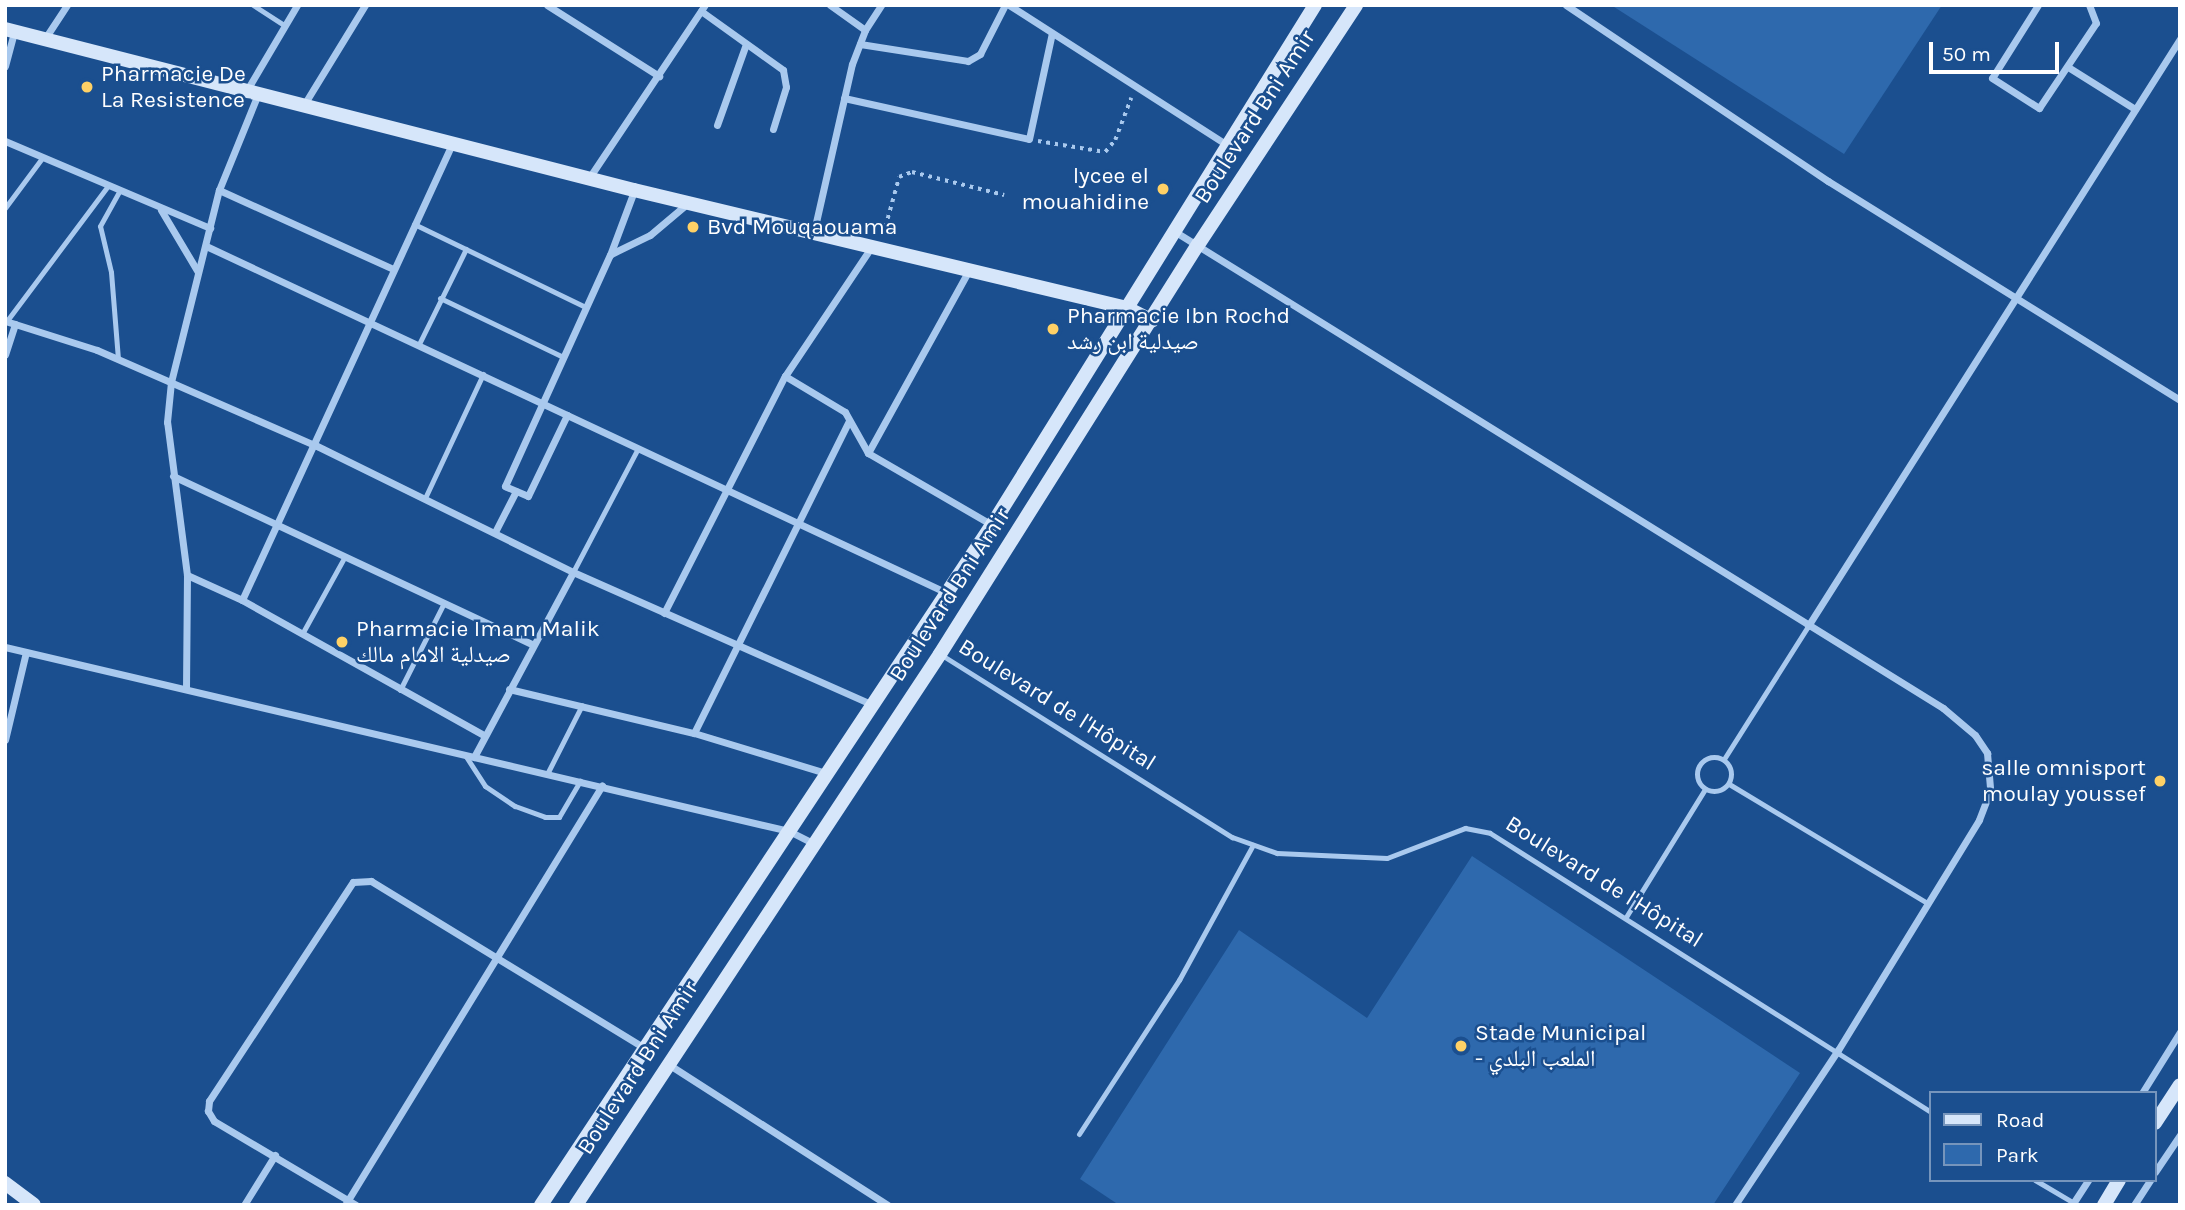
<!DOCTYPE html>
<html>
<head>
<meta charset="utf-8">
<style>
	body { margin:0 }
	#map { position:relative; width:2185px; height:1210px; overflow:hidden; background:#1b4f8f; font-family:Karla,"Noto Naskh Arabic",sans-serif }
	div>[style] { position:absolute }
	.green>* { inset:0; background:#2e69ad }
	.path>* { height:3.5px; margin-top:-1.75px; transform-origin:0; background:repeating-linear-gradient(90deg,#a9c9ee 0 3.5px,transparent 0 8.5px) }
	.lane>* { height:5px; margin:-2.5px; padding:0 2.5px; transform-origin:2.5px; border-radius:2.5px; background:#a9c9ee }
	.lane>.ring { margin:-2.5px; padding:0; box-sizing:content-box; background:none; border:5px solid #a9c9ee; border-radius:50% }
	.street>* { height:7px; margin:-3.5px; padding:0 3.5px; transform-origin:3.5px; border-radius:3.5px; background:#a9c9ee }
	.secondary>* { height:14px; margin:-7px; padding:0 7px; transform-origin:7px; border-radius:7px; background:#d6e6fa }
	.dots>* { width:19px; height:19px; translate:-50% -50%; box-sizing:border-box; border:4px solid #1b4f8f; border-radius:50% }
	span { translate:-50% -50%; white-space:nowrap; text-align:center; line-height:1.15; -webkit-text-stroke:5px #1b4f8f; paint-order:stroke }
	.poi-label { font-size:23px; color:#fff }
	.left { translate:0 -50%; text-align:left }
	.right { translate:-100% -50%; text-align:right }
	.street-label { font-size:23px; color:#fff }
	.frame { position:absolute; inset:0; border:7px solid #fff; pointer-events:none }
	.legend { position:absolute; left:1929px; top:1091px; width:228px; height:91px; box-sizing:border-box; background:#1b4f8f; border:2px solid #7695bc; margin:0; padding:9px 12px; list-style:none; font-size:21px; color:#fff }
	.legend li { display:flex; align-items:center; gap:14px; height:35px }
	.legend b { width:35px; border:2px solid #7695bc }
	.scale { position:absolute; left:1929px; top:42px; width:130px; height:32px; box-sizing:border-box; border:4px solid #fff; border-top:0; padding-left:9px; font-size:21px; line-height:24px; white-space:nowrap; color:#fff; -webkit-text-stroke:5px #1b4f8f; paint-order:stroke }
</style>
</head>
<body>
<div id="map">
	<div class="green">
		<div style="clip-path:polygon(1611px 5px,1942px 5px,1844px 154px)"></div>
		<div style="clip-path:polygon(1472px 856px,1800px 1073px,1713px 1205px,1119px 1205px,1080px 1179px,1239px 930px,1367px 1018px)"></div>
	</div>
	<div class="path">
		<div style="left:1038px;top:141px;width:68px;rotate:9.3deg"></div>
		<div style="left:1105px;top:152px;width:16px;rotate:-50deg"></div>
		<div style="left:1115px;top:140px;width:45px;rotate:-69.1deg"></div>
		<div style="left:883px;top:235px;width:60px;rotate:-74.6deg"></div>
		<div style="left:899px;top:177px;width:14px;rotate:-21deg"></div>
		<div style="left:912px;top:172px;width:95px;rotate:14deg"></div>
	</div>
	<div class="lane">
		<div style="left:253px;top:5px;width:38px;rotate:33deg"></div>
		<div style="left:5px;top:208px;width:62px;rotate:-53.5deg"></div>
		<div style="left:414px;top:224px;width:191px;rotate:25.8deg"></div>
		<div style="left:440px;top:298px;width:136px;rotate:25.6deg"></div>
		<div style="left:6px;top:322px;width:169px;rotate:-53.2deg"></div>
		<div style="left:419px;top:344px;width:106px;rotate:-63.7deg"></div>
		<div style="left:118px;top:359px;width:87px;rotate:-94.6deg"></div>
		<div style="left:111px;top:272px;width:47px;rotate:-103.4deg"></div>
		<div style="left:100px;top:226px;width:39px;rotate:-61deg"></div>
		<div style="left:425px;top:498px;width:137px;rotate:-64.9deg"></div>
		<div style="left:573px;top:572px;width:140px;rotate:-62.3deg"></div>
		<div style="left:302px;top:634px;width:89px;rotate:-61.1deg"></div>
		<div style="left:940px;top:654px;width:345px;rotate:32.1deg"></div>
		<div style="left:1232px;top:837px;width:48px;rotate:19.6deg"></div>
		<div style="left:1277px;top:853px;width:110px;rotate:2.6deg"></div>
		<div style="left:1387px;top:858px;width:84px;rotate:-21deg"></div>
		<div style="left:1465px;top:828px;width:25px;rotate:11deg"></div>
		<div style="left:1490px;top:833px;width:522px;rotate:32.32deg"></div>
		<div style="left:400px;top:690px;width:97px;rotate:-63.2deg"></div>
		<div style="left:465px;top:755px;width:37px;rotate:57deg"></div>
		<div style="left:485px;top:786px;width:36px;rotate:34deg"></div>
		<div style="left:515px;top:806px;width:32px;rotate:20deg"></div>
		<div style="left:545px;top:817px;width:14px"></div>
		<div style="left:559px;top:817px;width:42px;rotate:-59.7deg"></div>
		<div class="ring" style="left:1697px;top:757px;width:29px;height:29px"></div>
		<div style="left:1724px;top:759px;width:157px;rotate:-57.7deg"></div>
		<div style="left:547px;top:774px;width:77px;rotate:-63.1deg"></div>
		<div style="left:1729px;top:784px;width:231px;rotate:31deg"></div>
		<div style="left:1626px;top:917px;width:150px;rotate:-58.3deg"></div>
		<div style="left:1079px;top:1134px;width:184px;rotate:-57deg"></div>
		<div style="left:1179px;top:980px;width:154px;rotate:-61.3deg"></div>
		<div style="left:2035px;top:1180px;width:45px;rotate:30.5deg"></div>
	</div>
	<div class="street">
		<div style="left:547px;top:5px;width:133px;rotate:32.4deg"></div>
		<div style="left:830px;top:5px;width:43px;rotate:35.5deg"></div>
		<div style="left:1009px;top:5px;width:259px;rotate:32.7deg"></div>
		<div style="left:1566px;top:5px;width:316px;rotate:33.9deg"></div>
		<div style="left:1828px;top:181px;width:415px;rotate:31.9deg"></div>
		<div style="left:2038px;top:5px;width:86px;rotate:122.2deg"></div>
		<div style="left:1992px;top:78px;width:56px;rotate:32.6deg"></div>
		<div style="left:2039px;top:108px;width:102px;rotate:-56.2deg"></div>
		<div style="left:2096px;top:23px;width:19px;rotate:-111deg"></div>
		<div style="left:701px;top:11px;width:101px;rotate:35.7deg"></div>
		<div style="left:783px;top:70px;width:17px;rotate:80deg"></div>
		<div style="left:786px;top:87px;width:44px;rotate:107.2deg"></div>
		<div style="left:44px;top:40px;width:42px;rotate:-56.7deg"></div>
		<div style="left:860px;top:44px;width:109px;rotate:8.9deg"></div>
		<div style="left:968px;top:61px;width:14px;rotate:-30deg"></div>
		<div style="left:980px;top:54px;width:55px;rotate:-63deg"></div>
		<div style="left:5px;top:66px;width:35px;rotate:-75deg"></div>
		<div style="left:2068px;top:67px;width:79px;rotate:32.1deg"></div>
		<div style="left:247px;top:90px;width:99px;rotate:-59.5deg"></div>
		<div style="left:844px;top:98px;width:189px;rotate:12.5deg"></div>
		<div style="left:1029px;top:139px;width:108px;rotate:-77.8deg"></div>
		<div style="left:305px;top:103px;width:115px;rotate:-58.5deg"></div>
		<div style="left:717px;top:125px;width:86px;rotate:-70.3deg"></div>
		<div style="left:5px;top:141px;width:223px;rotate:23deg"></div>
		<div style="left:589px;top:178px;width:208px;rotate:-56.2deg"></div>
		<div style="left:219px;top:190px;width:191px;rotate:24.4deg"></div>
		<div style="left:161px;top:210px;width:72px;rotate:59.2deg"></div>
		<div style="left:814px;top:231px;width:171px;rotate:-77.2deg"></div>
		<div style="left:852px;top:64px;width:36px;rotate:-69deg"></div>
		<div style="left:865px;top:30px;width:30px;rotate:-57deg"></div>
		<div style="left:1174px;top:231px;width:905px;rotate:31.81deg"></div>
		<div style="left:1943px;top:708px;width:42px;rotate:40.2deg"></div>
		<div style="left:1975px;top:735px;width:22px;rotate:56deg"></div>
		<div style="left:1987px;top:753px;width:38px;rotate:85deg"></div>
		<div style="left:1990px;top:791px;width:31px;rotate:111deg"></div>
		<div style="left:1979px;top:820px;width:270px;rotate:121.5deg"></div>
		<div style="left:1838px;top:1050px;width:186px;rotate:123.6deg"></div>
		<div style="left:206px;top:246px;width:818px;rotate:25.09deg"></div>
		<div style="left:611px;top:254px;width:43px;rotate:-26deg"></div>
		<div style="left:650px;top:235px;width:50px;rotate:-40.1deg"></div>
		<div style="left:5px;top:321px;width:10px;rotate:17deg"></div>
		<div style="left:15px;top:324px;width:32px;rotate:108deg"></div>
		<div style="left:15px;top:324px;width:86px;rotate:17.6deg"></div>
		<div style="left:97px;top:350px;width:240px;rotate:23.6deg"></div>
		<div style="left:317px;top:446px;width:285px;rotate:26.2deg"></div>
		<div style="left:573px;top:572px;width:328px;rotate:23.9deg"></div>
		<div style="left:785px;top:376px;width:70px;rotate:31deg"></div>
		<div style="left:845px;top:412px;width:47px;rotate:60.7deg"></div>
		<div style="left:868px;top:453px;width:143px;rotate:30.1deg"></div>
		<div style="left:567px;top:415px;width:90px;rotate:115.7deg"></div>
		<div style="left:528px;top:496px;width:25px;rotate:-157deg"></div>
		<div style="left:505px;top:486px;width:254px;rotate:-65.6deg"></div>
		<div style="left:610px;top:255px;width:68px;rotate:-69.4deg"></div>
		<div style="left:868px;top:453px;width:209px;rotate:-61.1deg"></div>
		<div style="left:173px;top:476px;width:396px;rotate:25.1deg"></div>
		<div style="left:495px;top:532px;width:46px;rotate:-62.9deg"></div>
		<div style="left:187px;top:575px;width:60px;rotate:24.4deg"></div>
		<div style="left:242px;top:600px;width:277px;rotate:29.2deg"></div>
		<div style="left:242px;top:600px;width:502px;rotate:-65.27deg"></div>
		<div style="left:664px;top:613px;width:266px;rotate:-63deg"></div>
		<div style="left:785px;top:376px;width:156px;rotate:-56.2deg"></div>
		<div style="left:1808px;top:626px;width:695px;rotate:-57.64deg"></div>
		<div style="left:5px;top:647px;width:805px;rotate:13.21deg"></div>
		<div style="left:789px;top:831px;width:29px;rotate:27deg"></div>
		<div style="left:186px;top:689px;width:114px;rotate:-89.5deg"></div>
		<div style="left:187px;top:575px;width:154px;rotate:-97.4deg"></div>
		<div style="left:167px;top:422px;width:40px;rotate:-84.3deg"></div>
		<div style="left:171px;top:382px;width:198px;rotate:-76deg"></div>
		<div style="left:219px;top:190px;width:104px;rotate:-67.9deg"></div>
		<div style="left:509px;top:689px;width:190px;rotate:13.4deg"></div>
		<div style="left:694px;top:733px;width:138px;rotate:16.9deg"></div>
		<div style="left:694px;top:733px;width:348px;rotate:-63.6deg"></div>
		<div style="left:5px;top:740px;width:90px;rotate:-76.6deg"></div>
		<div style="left:474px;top:757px;width:210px;rotate:-61.8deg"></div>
		<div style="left:668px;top:1064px;width:261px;rotate:32.7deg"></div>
		<div style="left:2142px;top:1093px;width:72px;rotate:-58.1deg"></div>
		<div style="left:2155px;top:1172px;width:45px;rotate:-56deg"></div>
		<div style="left:244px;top:1205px;width:59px;rotate:-58.2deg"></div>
		<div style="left:345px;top:1205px;width:492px;rotate:-58.5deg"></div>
		<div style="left:356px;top:1205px;width:165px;rotate:-149.4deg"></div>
		<div style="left:214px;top:1121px;width:12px;rotate:-121deg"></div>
		<div style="left:208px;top:1111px;width:10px;rotate:-84deg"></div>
		<div style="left:209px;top:1101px;width:262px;rotate:-56.7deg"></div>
		<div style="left:353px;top:882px;width:18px;rotate:-3deg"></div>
		<div style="left:371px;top:881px;width:319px;rotate:31.4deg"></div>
		<div style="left:2072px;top:1205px;width:30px;rotate:-57deg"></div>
		<div style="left:2134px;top:1205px;width:30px;rotate:-57deg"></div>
	</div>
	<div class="secondary">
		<div style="left:5px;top:29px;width:649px;rotate:14.36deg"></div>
		<div style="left:634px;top:190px;width:507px;rotate:13.46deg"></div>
		<div style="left:1127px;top:308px;width:28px;rotate:27deg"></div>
		<div style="left:2155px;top:1123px;width:45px;rotate:-56.7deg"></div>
		<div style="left:5px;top:1183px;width:36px;rotate:37deg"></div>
		<div style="left:541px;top:1205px;width:816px;rotate:-56.45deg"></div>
		<div style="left:992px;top:525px;width:612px;rotate:-58.15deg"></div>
		<div style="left:576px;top:1205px;width:660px;rotate:-56.55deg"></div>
		<div style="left:940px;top:654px;width:484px;rotate:-57.8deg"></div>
		<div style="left:1198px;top:245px;width:287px;rotate:-56.6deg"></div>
		<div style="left:2104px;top:1205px;width:29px;rotate:-59deg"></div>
	</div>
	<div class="dots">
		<div style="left:87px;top:87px;background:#ffd166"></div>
		<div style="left:1163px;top:189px;background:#ffd166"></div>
		<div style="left:693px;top:227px;background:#ffd166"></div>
		<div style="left:1053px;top:329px;background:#ffd166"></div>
		<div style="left:342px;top:642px;background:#ffd166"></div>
		<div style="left:2160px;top:781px;background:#ffd166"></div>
		<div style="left:1461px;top:1046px;background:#ffd166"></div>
	</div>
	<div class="poi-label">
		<span class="left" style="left:101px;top:87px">Pharmacie De<br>La Resistence</span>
		<span class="right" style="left:1149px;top:189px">lycee el<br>mouahidine</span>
		<span class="left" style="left:707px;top:227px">Bvd Mouqaouama</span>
		<span class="left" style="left:1067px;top:329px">Pharmacie Ibn Rochd<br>صيدلية ابن رشد</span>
		<span class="left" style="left:356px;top:642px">Pharmacie Imam Malik<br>صيدلية الامام مالك</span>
		<span class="right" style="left:2146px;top:781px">salle omnisport<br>moulay youssef</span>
		<span class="left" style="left:1475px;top:1046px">Stade Municipal<br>- الملعب البلدي</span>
	</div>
	<div class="street-label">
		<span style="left:1255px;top:117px;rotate:-57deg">Boulevard Bni Amir</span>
		<span style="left:950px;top:595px;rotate:-57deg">Boulevard Bni Amir</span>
		<span style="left:1057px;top:705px;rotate:32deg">Boulevard de l'Hôpital</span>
		<span style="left:1604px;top:882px;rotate:32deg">Boulevard de l'Hôpital</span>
		<span style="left:638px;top:1068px;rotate:-57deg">Boulevard Bni Amir</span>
	</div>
	<div class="frame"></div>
	<ul class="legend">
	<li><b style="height:9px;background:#d6e6fa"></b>Road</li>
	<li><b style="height:19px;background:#2e69ad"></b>Park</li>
	</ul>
	<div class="scale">50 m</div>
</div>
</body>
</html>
